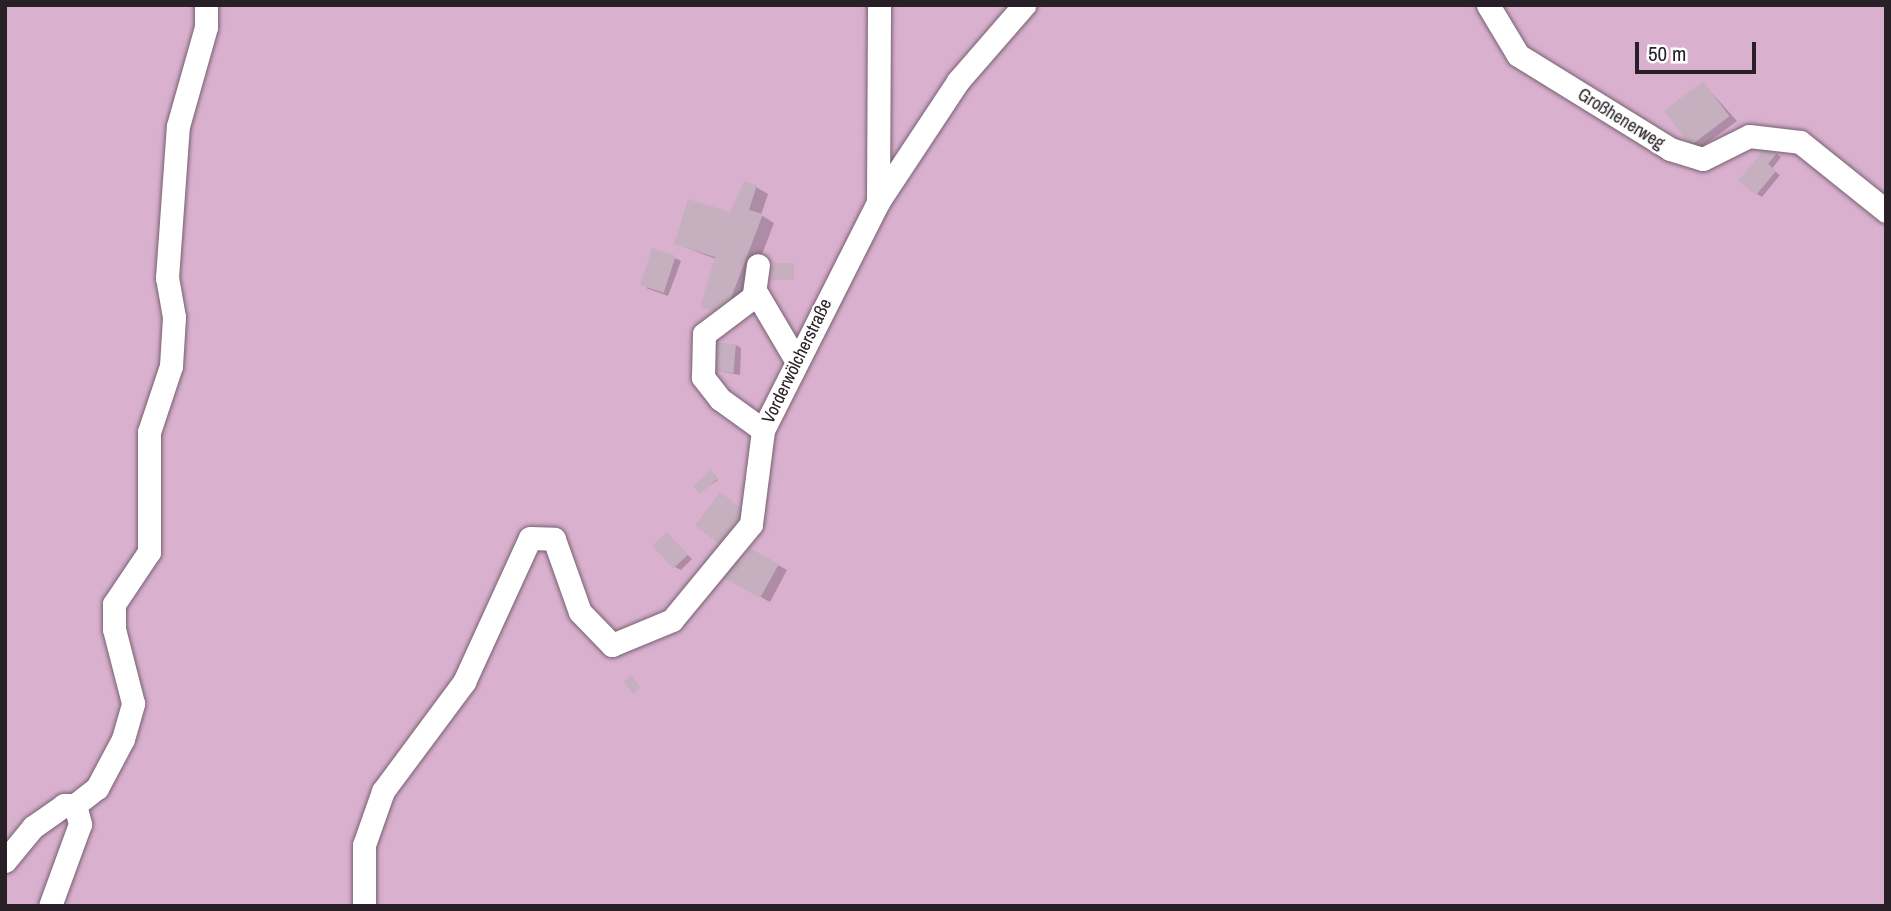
<!DOCTYPE html>
<html>
<head>
<meta charset="utf-8">
<style>
	body { margin:0 }
	#map { position:relative; width:1891px; height:911px; overflow:hidden; background:#fce9f7; font-family:"Archivo Narrow",sans-serif }
	div>[style] { position:absolute }
	.green>* { inset:0; background:#dab0cf; transform-origin:0 0 }
	.shadow>* { inset:0; background:#0003 }
	.building>* { inset:0; background:#c6b0c0; transform-origin:0 0 }
	.roads { filter:drop-shadow(0 0 2px #75616f) drop-shadow(0 0 2px #75616f) }
	.minor>* { height:23px; margin:-11.5px; padding:0 11.5px; transform-origin:11.5px; border-radius:11.5px; background:#fff }
	span { translate:-50% -50%; white-space:nowrap; text-align:center; line-height:1.15; -webkit-text-stroke:5px #fff; paint-order:stroke }
	.street-label { font-size:18px; color:#282026 }
	.frame { position:absolute; inset:0; border:7px solid #282026; pointer-events:none }
	.scale { position:absolute; left:1635px; top:42px; width:121px; height:32px; box-sizing:border-box; border:4px solid #282026; border-top:0; padding-left:9px; font-size:21px; line-height:24px; white-space:nowrap; color:#282026; -webkit-text-stroke:5px #fff; paint-order:stroke }
</style>
</head>
<body>
<div id="map">
	<div class="green">
		<div style="left:5px;top:5px;width:1881px;height:901px"></div>
	</div>
	<div class="shadow">
		<div style="clip-path:polygon(1703px 83px,1737px 121px,1699px 149px,1690px 144px)"></div>
		<div style="clip-path:polygon(1768px 148px,1781px 157px,1772px 169px,1780px 175px,1762px 197px,1757px 194px)"></div>
		<div style="clip-path:polygon(756px 187px,768px 194px,761px 215px,774px 223px,737px 320px,702px 306px,716px 259px,676px 244px,731px 214px)"></div>
		<div style="clip-path:polygon(675px 258px,681px 261px,668px 296px,646px 288px)"></div>
		<div style="clip-path:polygon(736px 345px,741px 348px,740px 375px,711px 370px)"></div>
		<div style="clip-path:polygon(713px 474px,718px 480px,700px 492px)"></div>
		<div style="clip-path:polygon(667px 535px,692px 559px,681px 570px,675px 567px)"></div>
		<div style="clip-path:polygon(751px 550px,787px 570px,770px 602px,722px 576px,743px 565px)"></div>
	</div>
	<div class="building">
		<div style="left:1703px;top:81px;width:44px;height:49px;rotate:53deg"></div>
		<div style="clip-path:polygon(1767px 145px,1777px 153px,1768px 164px,1776px 171px,1756px 195px,1738px 181px)"></div>
		<div style="clip-path:polygon(744px 181px,757px 185px,749px 210px,763px 214px,725px 314px,700px 307px,715px 257px,674px 244px,688px 199px,730px 212px)"></div>
		<div style="left:652px;top:248px;width:25px;height:39px;rotate:18deg"></div>
		<div style="left:794px;top:263px;width:17px;height:22px;rotate:90deg"></div>
		<div style="left:711px;top:342px;width:25px;height:29px;rotate:5deg"></div>
		<div style="left:711px;top:470px;width:11px;height:24px;rotate:49deg"></div>
		<div style="left:720px;top:492px;width:34px;height:42px;rotate:37deg"></div>
		<div style="left:667px;top:532px;width:31px;height:20px;rotate:48deg"></div>
		<div style="clip-path:polygon(750px 548px,779px 564px,760px 598px,720px 576px,731px 556px,742px 562px)"></div>
		<div style="left:631px;top:675px;width:16px;height:10px;rotate:52deg"></div>
	</div>
	<div class="roads">
		<div class="minor">
			<div style="left:1488px;top:5px;width:58px;rotate:59deg"></div>
			<div style="left:1518px;top:55px;width:179px;rotate:31.7deg"></div>
			<div style="left:1670px;top:149px;width:34px;rotate:17deg"></div>
			<div style="left:1703px;top:159px;width:51px;rotate:-26.6deg"></div>
			<div style="left:1749px;top:136px;width:51px;rotate:6.7deg"></div>
			<div style="left:1800px;top:142px;width:110px;rotate:38.7deg"></div>
			<div style="left:878px;top:202px;width:197px;rotate:-89.7deg"></div>
			<div style="left:754px;top:293px;width:28px;rotate:-82deg"></div>
			<div style="left:763px;top:430px;width:53px;rotate:-144.2deg"></div>
			<div style="left:720px;top:399px;width:28px;rotate:-128deg"></div>
			<div style="left:703px;top:377px;width:43px;rotate:-88.7deg"></div>
			<div style="left:704px;top:334px;width:66px;rotate:-37deg"></div>
			<div style="left:757px;top:294px;width:77px;rotate:59.4deg"></div>
			<div style="left:75px;top:805px;width:28px;rotate:-38deg"></div>
			<div style="left:97px;top:788px;width:55px;rotate:-62deg"></div>
			<div style="left:123px;top:739px;width:37px;rotate:-74deg"></div>
			<div style="left:133px;top:703px;width:76px;rotate:-104.4deg"></div>
			<div style="left:114px;top:629px;width:25px;rotate:-90deg"></div>
			<div style="left:114px;top:604px;width:63px;rotate:-56.1deg"></div>
			<div style="left:149px;top:552px;width:120px;rotate:-90deg"></div>
			<div style="left:149px;top:432px;width:70px;rotate:-71.6deg"></div>
			<div style="left:171px;top:366px;width:49px;rotate:-86.5deg"></div>
			<div style="left:174px;top:317px;width:40px;rotate:-100deg"></div>
			<div style="left:167px;top:278px;width:152px;rotate:-85.9deg"></div>
			<div style="left:178px;top:126px;width:103px;rotate:-74.2deg"></div>
			<div style="left:206px;top:27px;width:22px;rotate:-90deg"></div>
			<div style="left:5px;top:861px;width:44px;rotate:-50.5deg"></div>
			<div style="left:33px;top:827px;width:38px;rotate:-35deg"></div>
			<div style="left:64px;top:805px;width:11px"></div>
			<div style="left:75px;top:805px;width:20px;rotate:75deg"></div>
			<div style="left:80px;top:824px;width:87px;rotate:110.1deg"></div>
			<div style="left:364px;top:906px;width:61px;rotate:-90deg"></div>
			<div style="left:364px;top:845px;width:57px;rotate:-70.6deg"></div>
			<div style="left:383px;top:791px;width:136px;rotate:-53.4deg"></div>
			<div style="left:464px;top:682px;width:158px;rotate:-65.4deg"></div>
			<div style="left:530px;top:538px;width:24px;rotate:2deg"></div>
			<div style="left:554px;top:539px;width:77px;rotate:70.4deg"></div>
			<div style="left:580px;top:612px;width:46px;rotate:45.9deg"></div>
			<div style="left:612px;top:645px;width:65px;rotate:-22.6deg"></div>
			<div style="left:672px;top:620px;width:124px;rotate:-50.5deg"></div>
			<div style="left:751px;top:524px;width:95px;rotate:-82.7deg"></div>
			<div style="left:763px;top:430px;width:255px;rotate:-63.2deg"></div>
			<div style="left:878px;top:202px;width:145px;rotate:-56.5deg"></div>
			<div style="left:958px;top:81px;width:101px;rotate:-49deg"></div>
		</div>
	</div>
	<div class="street-label">
		<span style="left:1621px;top:119px;rotate:32deg">Großhenerweg</span>
		<span style="left:797px;top:361px;rotate:-64deg">Vorderwölcherstraße</span>
	</div>
	<div class="frame"></div>
	<div class="scale">50 m</div>
</div>
</body>
</html>
